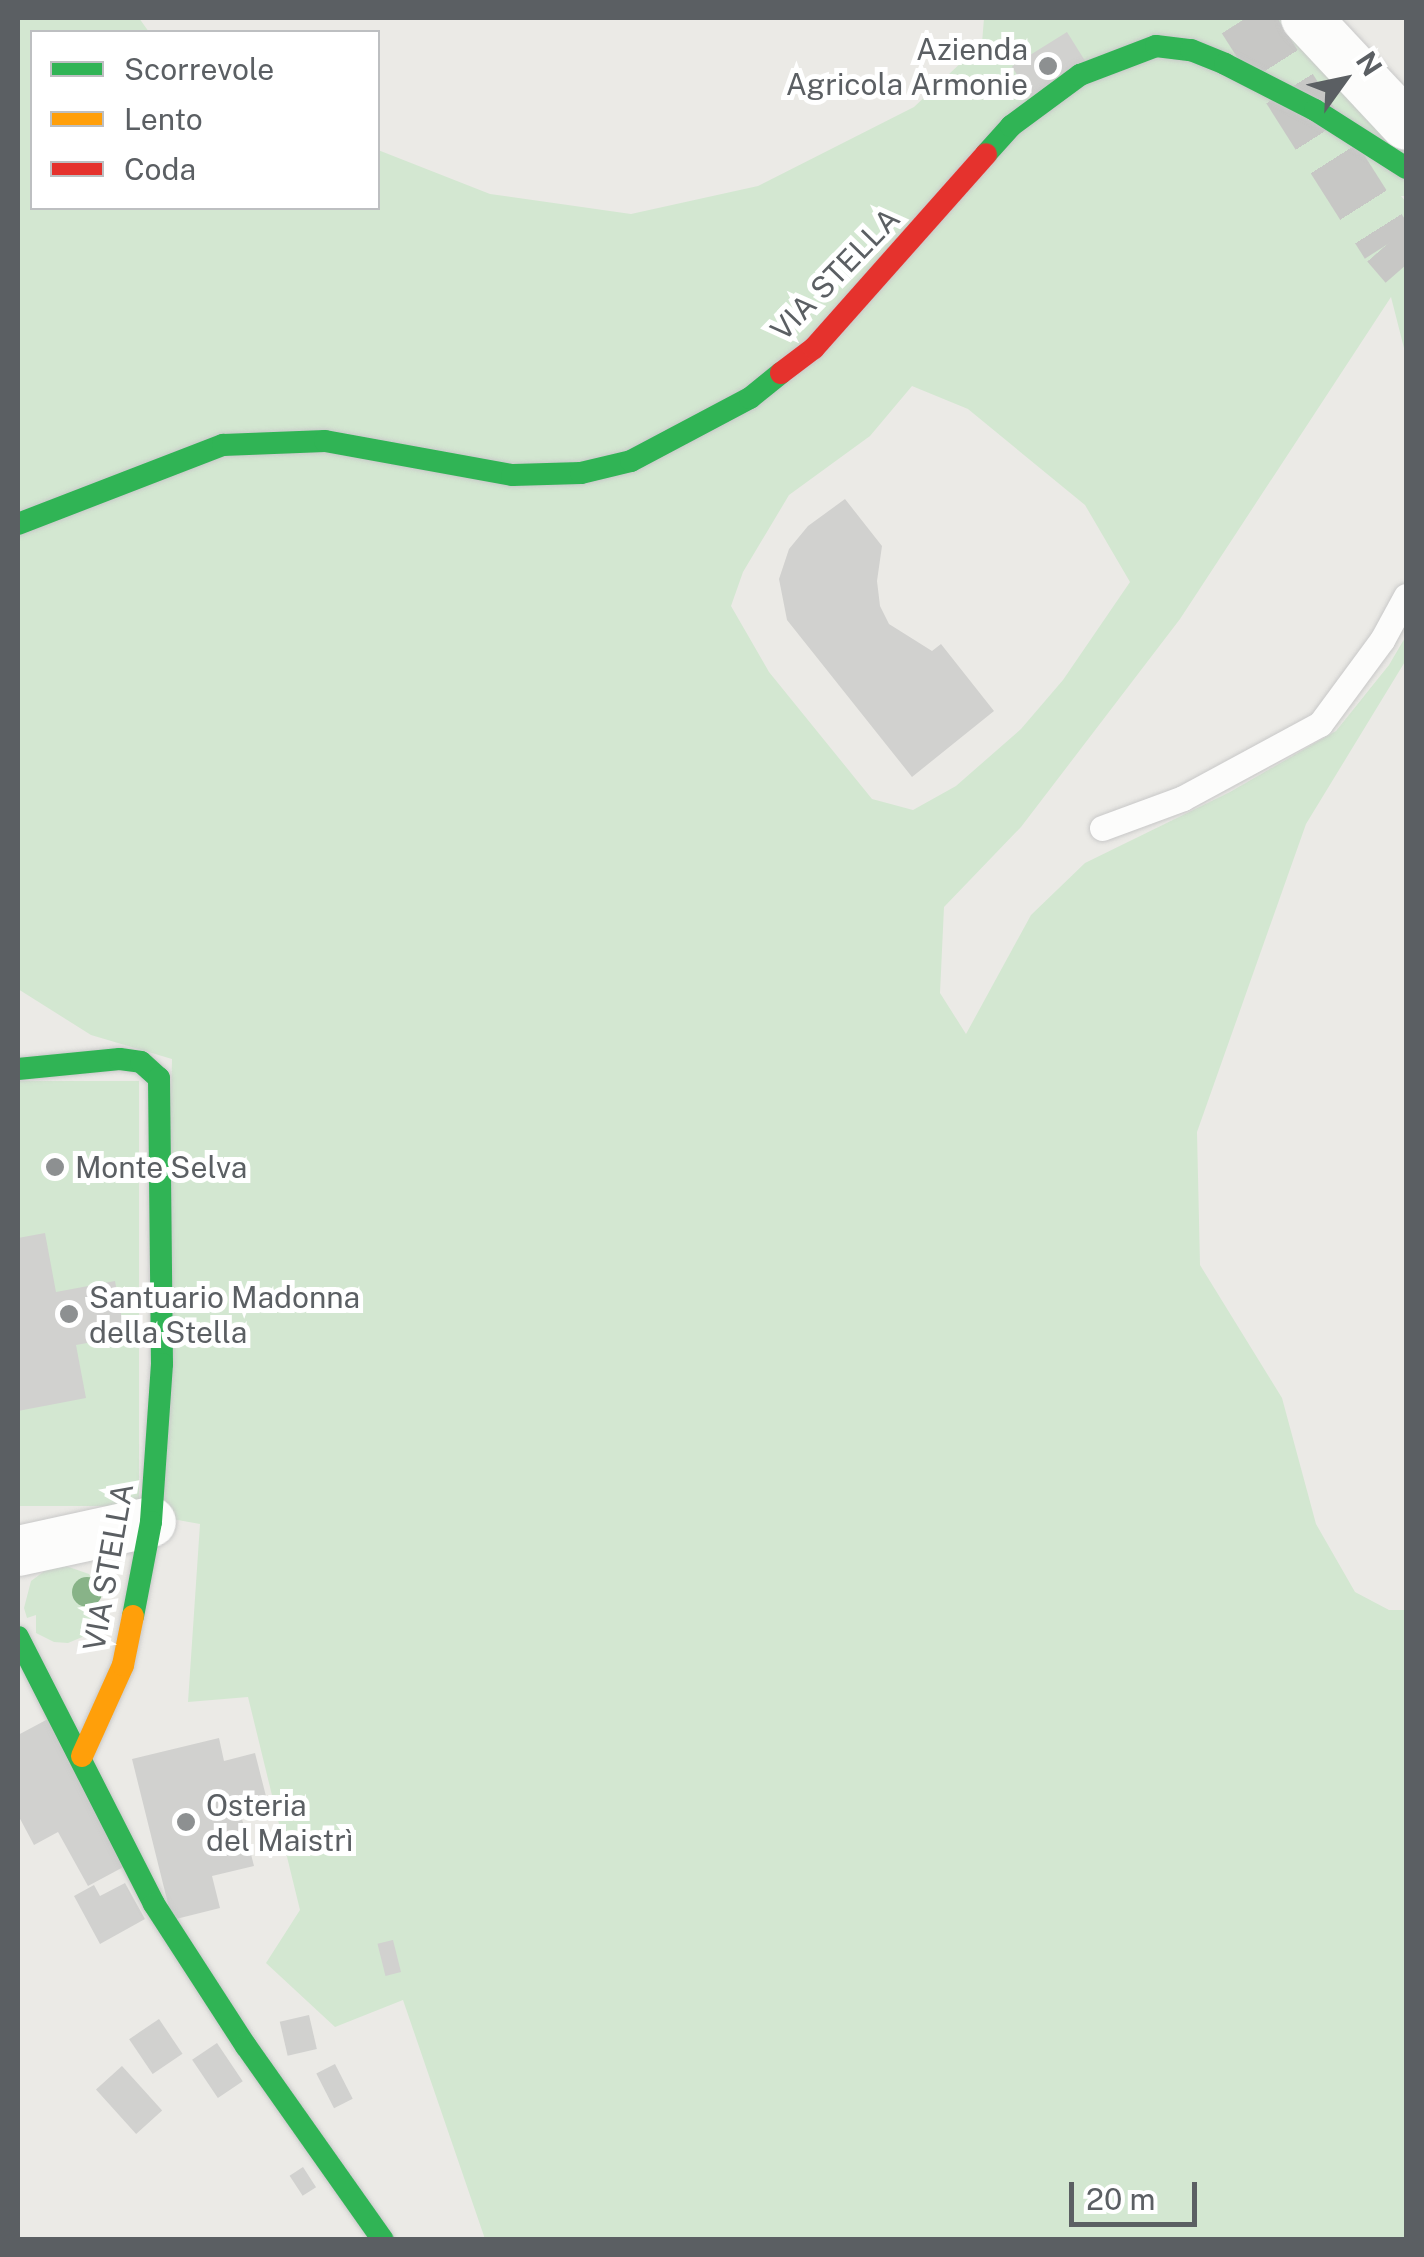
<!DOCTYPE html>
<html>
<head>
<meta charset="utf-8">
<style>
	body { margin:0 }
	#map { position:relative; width:1424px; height:2257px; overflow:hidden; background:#ebeae6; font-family:"Public Sans",sans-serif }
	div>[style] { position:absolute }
	.green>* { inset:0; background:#d3e7d1; transform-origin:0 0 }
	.building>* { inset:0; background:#d1d1cf; transform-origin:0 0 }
	.primary-tunnel>* { height:55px; margin-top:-27.5px; transform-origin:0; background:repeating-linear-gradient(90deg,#c7c7c5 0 55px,transparent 0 83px) }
	.roads { filter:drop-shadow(0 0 2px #c8c8c8) drop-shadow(0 0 2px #c8c8c8) }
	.lane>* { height:25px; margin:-12.5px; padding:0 12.5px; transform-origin:12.5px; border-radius:12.5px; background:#fcfcfb }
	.street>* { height:50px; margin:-25px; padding:0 25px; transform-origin:25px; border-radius:25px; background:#fcfcfb }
	.fast>* { height:22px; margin:-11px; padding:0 11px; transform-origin:11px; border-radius:11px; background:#30b455 }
	.slow>* { height:22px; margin:-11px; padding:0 11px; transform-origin:11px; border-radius:11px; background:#ff9f0a }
	.jam>* { height:22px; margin:-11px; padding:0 11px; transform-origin:11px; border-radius:11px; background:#e5322d }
	.trees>* { width:30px; height:30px; margin:-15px; border-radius:50%; background:#88b388 }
	.dots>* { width:28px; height:28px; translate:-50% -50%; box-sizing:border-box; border:5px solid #fff; border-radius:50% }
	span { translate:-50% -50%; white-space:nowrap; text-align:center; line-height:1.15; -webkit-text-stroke:10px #fff; paint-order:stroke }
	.poi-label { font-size:30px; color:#5b5f63 }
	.right { translate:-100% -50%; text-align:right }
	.left { translate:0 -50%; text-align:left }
	.street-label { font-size:30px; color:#5b5f63 }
	.frame { position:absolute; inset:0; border:20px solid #5b5f63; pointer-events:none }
	.legend { position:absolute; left:30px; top:30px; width:350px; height:180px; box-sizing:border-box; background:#fff; border:2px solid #bdbfc1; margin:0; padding:12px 18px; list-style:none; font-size:30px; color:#5b5f63 }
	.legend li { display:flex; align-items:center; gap:20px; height:50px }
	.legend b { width:50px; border:2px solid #bdbfc1 }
	.north { position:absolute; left:1294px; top:30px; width:100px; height:100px; -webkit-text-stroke:8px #fff; paint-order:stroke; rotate:57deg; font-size:28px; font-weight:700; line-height:40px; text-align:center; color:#5b5f63 }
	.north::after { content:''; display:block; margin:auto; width:35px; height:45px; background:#5b5f63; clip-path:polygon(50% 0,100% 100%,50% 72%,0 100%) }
	.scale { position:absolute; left:1069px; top:2182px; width:128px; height:45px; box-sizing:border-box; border:5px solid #5b5f63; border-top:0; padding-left:12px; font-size:30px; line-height:35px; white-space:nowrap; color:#5b5f63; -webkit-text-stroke:8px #fff; paint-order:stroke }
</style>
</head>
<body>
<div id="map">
	<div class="green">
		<div style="clip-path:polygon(evenodd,18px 18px,139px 18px,149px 32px,32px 32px,32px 208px,378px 208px,378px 150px,490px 194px,631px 214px,758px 186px,914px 107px,982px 43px,984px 18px,1289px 18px,1406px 152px,1406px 196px,1401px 196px,1406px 202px,1406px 356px,1391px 297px,1180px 619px,1021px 827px,944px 907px,940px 993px,966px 1034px,1031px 915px,1085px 863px,1230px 792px,1336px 731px,1389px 665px,1406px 636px,1406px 660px,1306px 824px,1197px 1132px,1200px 1265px,1282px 1398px,1316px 1524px,1355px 1592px,1389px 1610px,1406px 1610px,1406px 2239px,485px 2239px,403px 2000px,335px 2027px,266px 1963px,300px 1910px,248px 1697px,188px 1702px,200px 1524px,161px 1517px,172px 1059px,91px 1035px,18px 989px,18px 18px,912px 386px,968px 409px,1085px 505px,1130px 582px,1063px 680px,1021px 729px,956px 786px,913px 810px,872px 799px,769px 672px,731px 606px,743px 572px,789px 495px,870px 436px,912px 386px)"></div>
		<div style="left:139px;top:1081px;width:425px;height:122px;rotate:90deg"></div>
		<div style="clip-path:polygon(63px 1565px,89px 1574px,100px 1592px,96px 1625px,87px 1635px,68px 1643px,54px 1642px,36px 1633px,36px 1615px,27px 1618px,24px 1608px,31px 1581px,50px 1567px)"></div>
	</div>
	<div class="building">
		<div style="left:1067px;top:32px;width:36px;height:65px;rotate:58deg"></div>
		<div style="clip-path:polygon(845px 499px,882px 546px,877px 581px,880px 606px,889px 624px,932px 651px,941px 644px,994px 711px,912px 777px,787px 620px,779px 579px,789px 549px,808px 526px)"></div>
		<div style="clip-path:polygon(45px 1233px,56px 1292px,115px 1281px,125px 1336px,76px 1345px,86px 1398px,18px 1411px,18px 1238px)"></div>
		<div style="clip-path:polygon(48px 1719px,129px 1864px,88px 1886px,58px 1832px,34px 1845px,18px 1815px,18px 1735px)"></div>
		<div style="clip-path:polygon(219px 1738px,224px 1761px,255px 1753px,269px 1808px,241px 1815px,254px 1866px,212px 1876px,220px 1908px,172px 1920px,132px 1759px)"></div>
		<div style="clip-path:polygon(125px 1883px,145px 1919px,100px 1944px,74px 1896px,94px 1885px,100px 1896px)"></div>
		<div style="left:393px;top:1940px;width:33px;height:16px;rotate:76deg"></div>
		<div style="left:309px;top:2015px;width:35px;height:30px;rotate:77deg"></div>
		<div style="left:159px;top:2019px;width:42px;height:36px;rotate:56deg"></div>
		<div style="left:217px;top:2043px;width:46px;height:30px;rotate:56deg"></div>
		<div style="left:335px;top:2064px;width:39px;height:21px;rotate:63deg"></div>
		<div style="left:122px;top:2066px;width:60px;height:35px;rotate:48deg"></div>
		<div style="left:303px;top:2167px;width:24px;height:16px;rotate:57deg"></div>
	</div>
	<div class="primary-tunnel">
		<div style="left:1245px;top:18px;width:267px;rotate:57.6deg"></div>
		<div style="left:1388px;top:243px;width:28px;rotate:49deg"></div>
	</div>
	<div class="roads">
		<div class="lane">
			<div style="left:1102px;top:828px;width:86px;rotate:-20.3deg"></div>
			<div style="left:1183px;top:798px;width:156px;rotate:-28.4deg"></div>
			<div style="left:1320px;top:724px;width:104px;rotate:-53.6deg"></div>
			<div style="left:1382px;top:640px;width:50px;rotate:-61.4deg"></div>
		</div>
		<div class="street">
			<div style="left:1306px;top:18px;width:146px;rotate:46.9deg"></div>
			<div style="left:18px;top:1551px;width:136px;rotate:-12.3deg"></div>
		</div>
		<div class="fast">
			<div style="left:986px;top:154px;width:38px;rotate:-48deg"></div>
			<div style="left:1011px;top:126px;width:86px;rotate:-36.5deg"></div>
			<div style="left:1080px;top:75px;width:81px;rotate:-20.9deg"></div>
			<div style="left:1156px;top:46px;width:35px;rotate:7deg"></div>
			<div style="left:1191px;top:50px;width:37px;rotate:22deg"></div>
			<div style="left:1225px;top:64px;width:101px;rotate:27.1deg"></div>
			<div style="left:1315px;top:110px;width:108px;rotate:32.5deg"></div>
			<div style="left:18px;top:524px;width:220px;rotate:-21.1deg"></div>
			<div style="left:223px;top:445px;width:102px;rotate:-2.2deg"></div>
			<div style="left:325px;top:441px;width:190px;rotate:10.3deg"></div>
			<div style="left:512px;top:475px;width:69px;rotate:-1.7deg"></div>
			<div style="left:581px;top:473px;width:51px;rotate:-13.5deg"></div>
			<div style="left:631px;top:461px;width:135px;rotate:-27.9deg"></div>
			<div style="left:750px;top:398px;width:40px;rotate:-39deg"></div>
			<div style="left:18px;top:1069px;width:102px;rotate:-5.6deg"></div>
			<div style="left:120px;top:1059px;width:21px;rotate:8deg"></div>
			<div style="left:141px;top:1062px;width:24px;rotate:42deg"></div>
			<div style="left:159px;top:1078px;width:286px;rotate:89.4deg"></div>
			<div style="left:162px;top:1364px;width:158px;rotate:94deg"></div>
			<div style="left:151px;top:1522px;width:96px;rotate:100.8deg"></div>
			<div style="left:18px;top:1637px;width:300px;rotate:63deg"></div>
			<div style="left:154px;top:1904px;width:169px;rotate:57.1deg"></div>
			<div style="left:246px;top:2046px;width:237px;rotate:54.8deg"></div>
		</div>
		<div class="slow">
			<div style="left:82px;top:1756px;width:100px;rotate:-65.7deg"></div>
			<div style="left:123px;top:1665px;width:50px;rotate:-78.5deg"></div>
		</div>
		<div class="jam">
			<div style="left:781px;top:373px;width:41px;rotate:-37.1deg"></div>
			<div style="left:814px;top:348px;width:259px;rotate:-48.4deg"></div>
		</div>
	</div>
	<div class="trees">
		<div style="left:87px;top:1592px"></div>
	</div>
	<div class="dots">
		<div style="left:1048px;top:66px;background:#8d9091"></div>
		<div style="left:55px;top:1167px;background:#8d9091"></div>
		<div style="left:69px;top:1314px;background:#8d9091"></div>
		<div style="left:186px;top:1822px;background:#8d9091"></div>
	</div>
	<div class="poi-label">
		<span class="right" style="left:1028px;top:66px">Azienda<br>Agricola Armonie</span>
		<span class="left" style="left:75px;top:1167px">Monte Selva</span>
		<span class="left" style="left:89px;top:1314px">Santuario Madonna<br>della Stella</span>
		<span class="left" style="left:206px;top:1822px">Osteria<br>del Maistrì</span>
	</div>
	<div class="street-label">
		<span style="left:835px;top:274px;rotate:-46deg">VIA STELLA</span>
		<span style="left:108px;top:1567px;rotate:-80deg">VIA STELLA</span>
	</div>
	<div class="frame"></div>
	<ul class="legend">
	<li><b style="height:12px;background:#30b455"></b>Scorrevole</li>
	<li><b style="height:12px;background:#ff9f0a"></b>Lento</li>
	<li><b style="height:12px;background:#e5322d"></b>Coda</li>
	</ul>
	<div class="north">N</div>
	<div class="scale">20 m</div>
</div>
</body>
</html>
